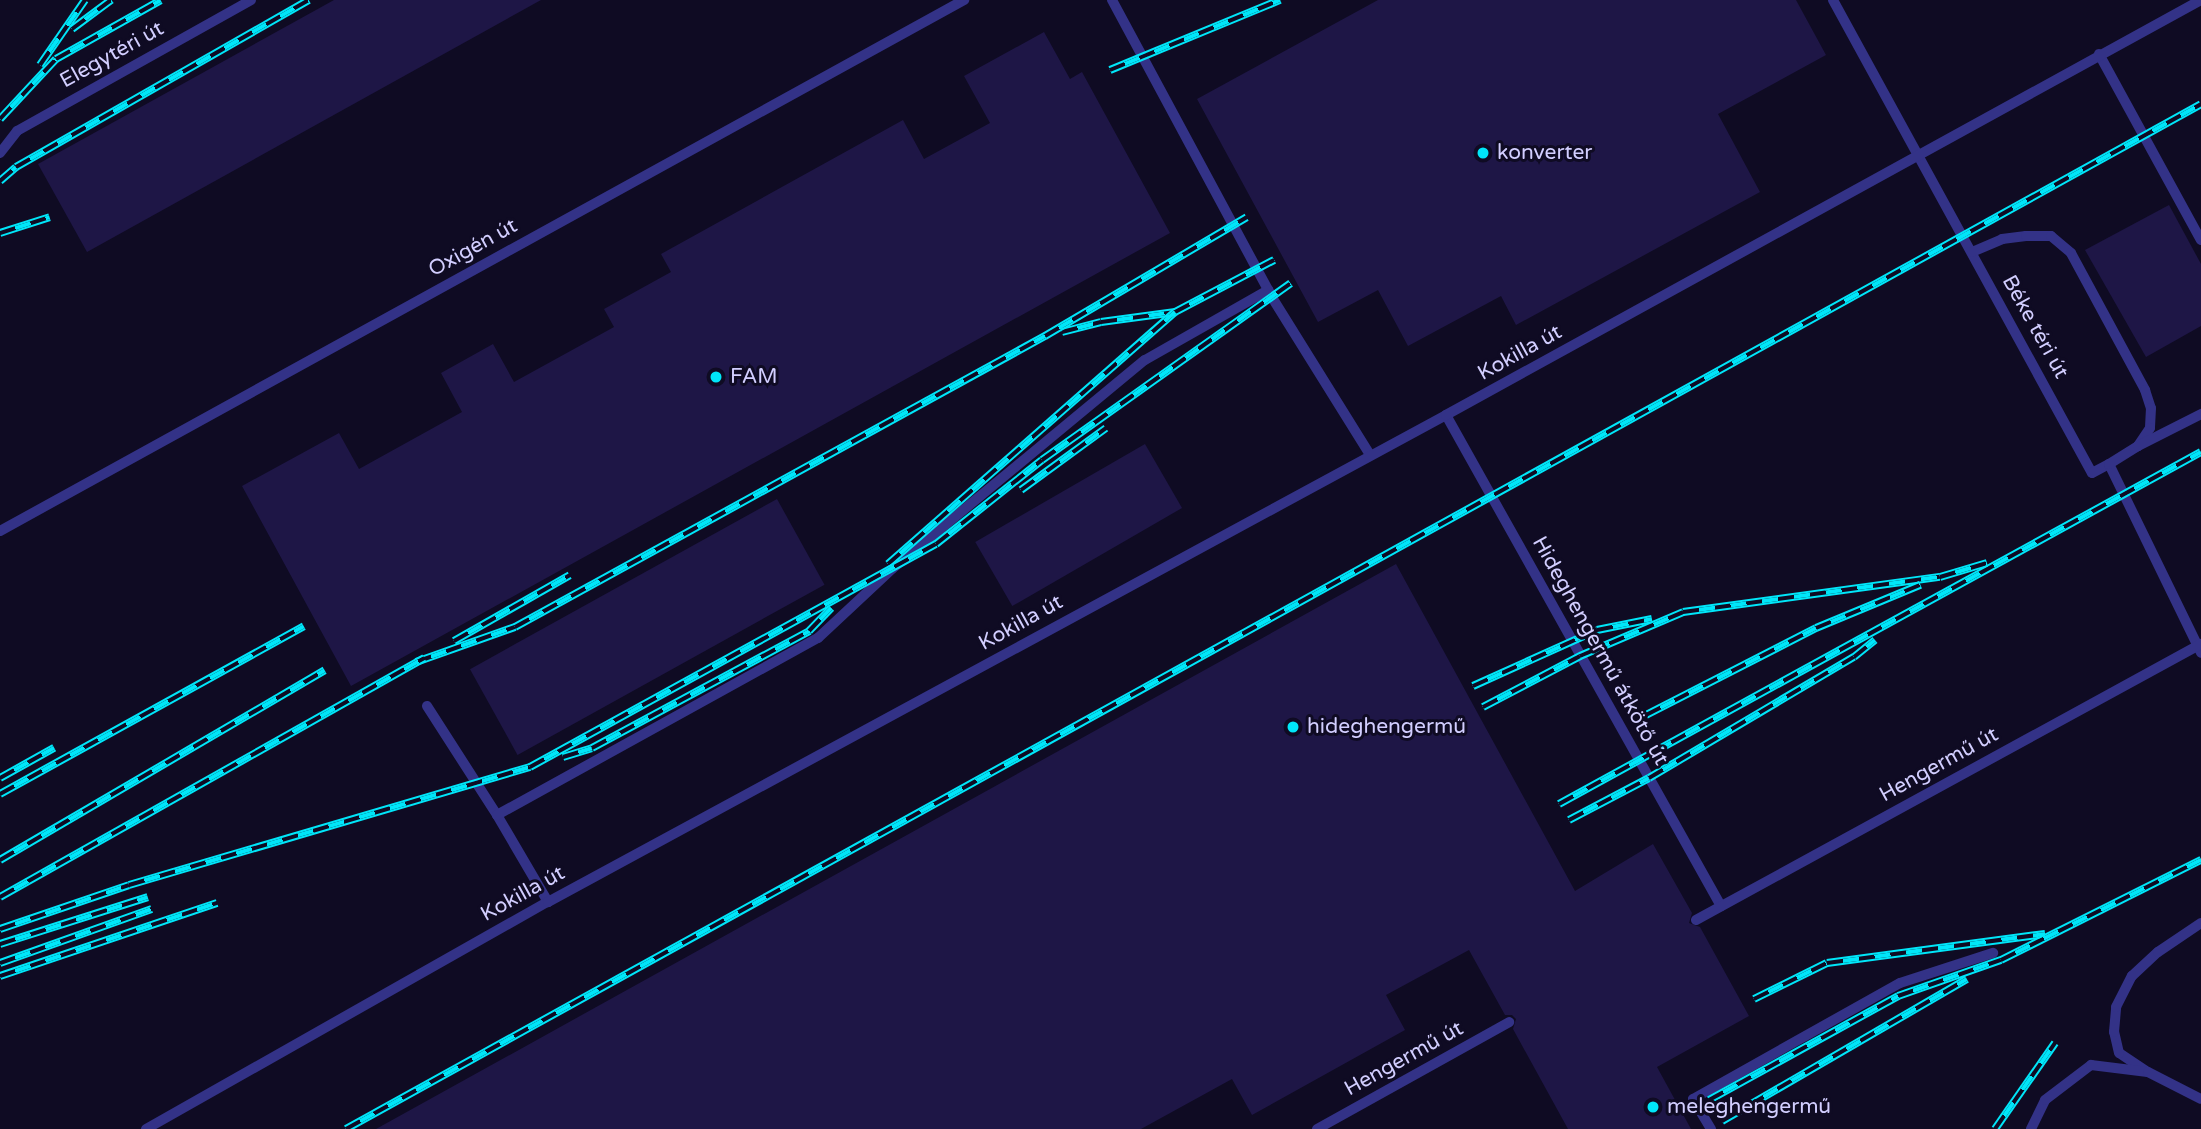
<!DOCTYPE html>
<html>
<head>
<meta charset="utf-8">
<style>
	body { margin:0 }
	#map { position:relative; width:2201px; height:1129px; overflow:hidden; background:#0f0b23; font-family:"Varela Round",sans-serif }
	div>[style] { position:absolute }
	.building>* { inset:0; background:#1e1646; transform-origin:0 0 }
	.service>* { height:10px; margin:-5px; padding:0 5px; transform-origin:5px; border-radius:5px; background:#333287 }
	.rail>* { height:8px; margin-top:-4px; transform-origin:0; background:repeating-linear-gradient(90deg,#0f0b23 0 16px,#00e6f9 0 32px); box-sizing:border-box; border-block:2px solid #00e6f9 }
	.dots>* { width:19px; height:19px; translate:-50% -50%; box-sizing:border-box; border:4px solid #0f0b23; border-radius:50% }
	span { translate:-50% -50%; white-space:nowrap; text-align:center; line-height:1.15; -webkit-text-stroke:6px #0f0b23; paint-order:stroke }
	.street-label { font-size:21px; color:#d2ceff }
	.poi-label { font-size:21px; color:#d2ceff }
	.left { translate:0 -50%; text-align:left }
</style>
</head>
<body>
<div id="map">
	<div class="building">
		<div style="clip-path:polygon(334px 0,541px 0,87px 252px,38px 164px)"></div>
		<div style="clip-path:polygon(1378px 0,1796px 0,1826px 55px,1718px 114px,1760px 192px,1516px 325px,1501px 296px,1408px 346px,1378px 290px,1318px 322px,1197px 99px)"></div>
		<div style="clip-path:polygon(1044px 32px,1070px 79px,1082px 72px,1170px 233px,351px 686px,242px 486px,339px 433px,359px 469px,462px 412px,441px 373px,493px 344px,514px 382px,614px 327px,604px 309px,671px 272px,661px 254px,903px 120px,924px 159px,990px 123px,964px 76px)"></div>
		<div style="clip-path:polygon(2169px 205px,2201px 264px,2201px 326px,2146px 357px,2085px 250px)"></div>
		<div style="left:1145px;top:444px;width:74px;height:196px;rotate:60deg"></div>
		<div style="left:777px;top:499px;width:98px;height:351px;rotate:61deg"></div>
		<div style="clip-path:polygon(1396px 564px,1575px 891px,1653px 844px,1692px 913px,1689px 923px,1700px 927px,1749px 1016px,1657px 1067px,1691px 1129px,1568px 1129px,1513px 1029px,1516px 1019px,1512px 1015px,1505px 1015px,1469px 950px,1386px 995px,1405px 1030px,1252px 1115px,1232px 1079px,1141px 1129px,376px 1129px)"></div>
	</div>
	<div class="service">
		<div style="left:1112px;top:0;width:340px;rotate:61.7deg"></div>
		<div style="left:1273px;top:299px;width:184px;rotate:58.1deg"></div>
		<div style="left:1833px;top:0;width:539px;rotate:61.3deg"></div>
		<div style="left:2092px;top:473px;width:19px;rotate:-28deg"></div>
		<div style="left:2109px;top:464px;width:210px;rotate:64deg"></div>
		<div style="left:2099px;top:54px;width:212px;rotate:61.3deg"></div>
		<div style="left:0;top:153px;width:28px;rotate:-52deg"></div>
		<div style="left:17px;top:131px;width:268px;rotate:-29.2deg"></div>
		<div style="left:1972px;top:252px;width:33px;rotate:-23deg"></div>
		<div style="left:2002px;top:239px;width:24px;rotate:-7deg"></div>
		<div style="left:2026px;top:236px;width:25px"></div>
		<div style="left:2051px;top:236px;width:26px;rotate:40deg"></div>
		<div style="left:2071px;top:253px;width:156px;rotate:61.6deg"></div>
		<div style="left:2145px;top:390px;width:19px;rotate:72deg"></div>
		<div style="left:2151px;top:408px;width:20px;rotate:93deg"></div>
		<div style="left:2150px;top:428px;width:22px;rotate:124deg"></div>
		<div style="left:2138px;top:446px;width:34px;rotate:148deg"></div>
		<div style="left:1446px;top:415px;width:563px;rotate:60.75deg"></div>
		<div style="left:2138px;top:446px;width:71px;rotate:-26.9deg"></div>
		<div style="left:0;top:531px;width:1101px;rotate:-28.85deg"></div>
		<div style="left:427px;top:706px;width:130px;rotate:57.3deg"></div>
		<div style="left:497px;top:815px;width:101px;rotate:59.6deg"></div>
		<div style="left:497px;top:815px;width:367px;rotate:-28.9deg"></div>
		<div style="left:818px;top:638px;width:101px;rotate:-43deg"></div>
		<div style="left:892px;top:569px;width:328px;rotate:-39.6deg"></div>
		<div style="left:1145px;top:360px;width:142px;rotate:-29.6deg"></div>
		<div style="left:1696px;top:920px;width:576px;rotate:-28.66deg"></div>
		<div style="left:2146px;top:1071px;width:32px;rotate:-146deg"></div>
		<div style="left:2119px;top:1053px;width:22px;rotate:-103deg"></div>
		<div style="left:2114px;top:1032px;width:25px;rotate:-85deg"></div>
		<div style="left:2116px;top:1007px;width:35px;rotate:-63deg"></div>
		<div style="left:2132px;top:976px;width:35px;rotate:-43deg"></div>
		<div style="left:2158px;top:952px;width:52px;rotate:-34deg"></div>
		<div style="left:146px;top:1129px;width:462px;rotate:-29.5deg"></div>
		<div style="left:548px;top:902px;width:1022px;rotate:-28.47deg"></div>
		<div style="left:1446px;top:415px;width:862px;rotate:-28.8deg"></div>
		<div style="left:1317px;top:1129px;width:220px;rotate:-29.1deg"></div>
		<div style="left:1711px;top:1129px;width:35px;rotate:-121deg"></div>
		<div style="left:1693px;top:1099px;width:237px;rotate:-29.3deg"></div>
		<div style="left:1900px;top:983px;width:98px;rotate:-17.9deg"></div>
		<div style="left:2031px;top:1129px;width:32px;rotate:-64deg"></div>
		<div style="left:2045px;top:1100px;width:58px;rotate:-37.3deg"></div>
		<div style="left:2091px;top:1065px;width:57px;rotate:7deg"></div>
		<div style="left:2148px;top:1072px;width:59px;rotate:27deg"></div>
	</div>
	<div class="rail">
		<div style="left:72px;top:29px;width:49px;rotate:-36.6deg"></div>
		<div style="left:40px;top:65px;width:79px;rotate:-55.3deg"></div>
		<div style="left:1110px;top:70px;width:184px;rotate:-22.4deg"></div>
		<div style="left:0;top:119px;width:82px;rotate:-47deg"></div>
		<div style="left:56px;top:59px;width:120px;rotate:-29.3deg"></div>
		<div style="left:0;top:181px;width:21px;rotate:-41deg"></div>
		<div style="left:16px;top:167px;width:337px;rotate:-29.7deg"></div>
		<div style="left:0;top:233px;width:52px;rotate:-17.7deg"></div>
		<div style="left:1062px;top:332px;width:40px;rotate:-14.4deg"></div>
		<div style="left:1101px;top:322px;width:75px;rotate:-7.7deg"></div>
		<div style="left:1175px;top:312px;width:112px;rotate:-27.7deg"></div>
		<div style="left:1021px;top:490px;width:105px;rotate:-36.1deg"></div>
		<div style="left:888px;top:564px;width:382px;rotate:-41.3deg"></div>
		<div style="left:454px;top:641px;width:133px;rotate:-29.6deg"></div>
		<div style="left:416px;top:662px;width:105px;rotate:-19.5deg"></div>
		<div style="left:515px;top:627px;width:605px;rotate:-28.77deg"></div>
		<div style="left:1045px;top:336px;width:234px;rotate:-30.5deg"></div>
		<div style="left:1473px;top:686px;width:136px;rotate:-24.3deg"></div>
		<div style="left:1597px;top:630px;width:56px;rotate:-11.3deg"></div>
		<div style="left:1483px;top:707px;width:110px;rotate:-27.7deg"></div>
		<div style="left:1580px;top:656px;width:112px;rotate:-23.1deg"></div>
		<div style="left:1683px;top:612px;width:259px;rotate:-7.8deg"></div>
		<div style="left:1940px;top:577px;width:49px;rotate:-16.6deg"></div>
		<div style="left:1646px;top:715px;width:191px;rotate:-27.1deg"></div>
		<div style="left:1816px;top:628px;width:113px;rotate:-22.5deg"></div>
		<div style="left:563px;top:757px;width:30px;rotate:-17deg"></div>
		<div style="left:592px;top:748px;width:247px;rotate:-28.3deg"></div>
		<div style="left:809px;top:631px;width:32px;rotate:-46deg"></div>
		<div style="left:0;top:778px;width:62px;rotate:-29.1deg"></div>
		<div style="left:0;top:794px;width:347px;rotate:-28.9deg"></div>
		<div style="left:1559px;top:804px;width:732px;rotate:-28.74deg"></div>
		<div style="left:1569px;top:820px;width:90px;rotate:-27.7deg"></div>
		<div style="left:1649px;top:778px;width:238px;rotate:-30.6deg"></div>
		<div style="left:1854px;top:657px;width:27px;rotate:-39deg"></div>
		<div style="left:0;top:860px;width:376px;rotate:-30.3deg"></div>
		<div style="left:0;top:897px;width:487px;rotate:-29.4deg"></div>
		<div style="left:0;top:929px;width:136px;rotate:-18.8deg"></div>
		<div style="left:129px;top:885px;width:418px;rotate:-16.4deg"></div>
		<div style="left:530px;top:767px;width:463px;rotate:-28.8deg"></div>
		<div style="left:936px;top:544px;width:135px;rotate:-38.4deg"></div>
		<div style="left:1042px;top:460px;width:305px;rotate:-35.4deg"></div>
		<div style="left:0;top:944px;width:155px;rotate:-17.6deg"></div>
		<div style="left:0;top:963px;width:161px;rotate:-19.6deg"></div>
		<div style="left:0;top:976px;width:229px;rotate:-18.6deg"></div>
		<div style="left:1754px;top:999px;width:81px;rotate:-26.3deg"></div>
		<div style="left:1827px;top:963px;width:220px;rotate:-7.6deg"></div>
		<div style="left:1709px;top:1100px;width:216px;rotate:-28.8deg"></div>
		<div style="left:1898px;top:996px;width:109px;rotate:-19.3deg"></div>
		<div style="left:2001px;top:960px;width:224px;rotate:-26.6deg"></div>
		<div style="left:1722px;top:1121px;width:283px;rotate:-30.1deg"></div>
		<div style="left:346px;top:1129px;width:2119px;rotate:-28.92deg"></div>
		<div style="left:1995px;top:1129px;width:105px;rotate:-55.1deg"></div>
	</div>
	<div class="dots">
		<div style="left:1483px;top:153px;background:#00e6f9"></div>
		<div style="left:716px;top:377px;background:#00e6f9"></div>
		<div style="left:1293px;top:727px;background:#00e6f9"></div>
		<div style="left:1653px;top:1107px;background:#00e6f9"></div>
	</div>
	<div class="street-label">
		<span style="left:112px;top:55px;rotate:-29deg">Elegytéri út</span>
		<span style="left:473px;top:248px;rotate:-29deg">Oxigén út</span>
		<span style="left:2035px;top:327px;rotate:61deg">Béke téri út</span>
		<span style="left:1520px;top:353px;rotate:-29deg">Kokilla út</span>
		<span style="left:1021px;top:623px;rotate:-29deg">Kokilla út</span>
		<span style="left:1600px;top:651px;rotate:61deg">Hideghengermű átkötő út</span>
		<span style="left:1939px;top:765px;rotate:-29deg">Hengermű út</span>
		<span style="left:523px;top:894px;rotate:-29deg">Kokilla út</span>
		<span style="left:1404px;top:1059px;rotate:-29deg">Hengermű út</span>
	</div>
	<div class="poi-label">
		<span class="left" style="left:1497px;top:153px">konverter</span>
		<span class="left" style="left:730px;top:377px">FAM</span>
		<span class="left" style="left:1307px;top:727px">hideghengermű</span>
		<span class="left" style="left:1667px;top:1107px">meleghengermű</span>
	</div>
</div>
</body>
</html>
